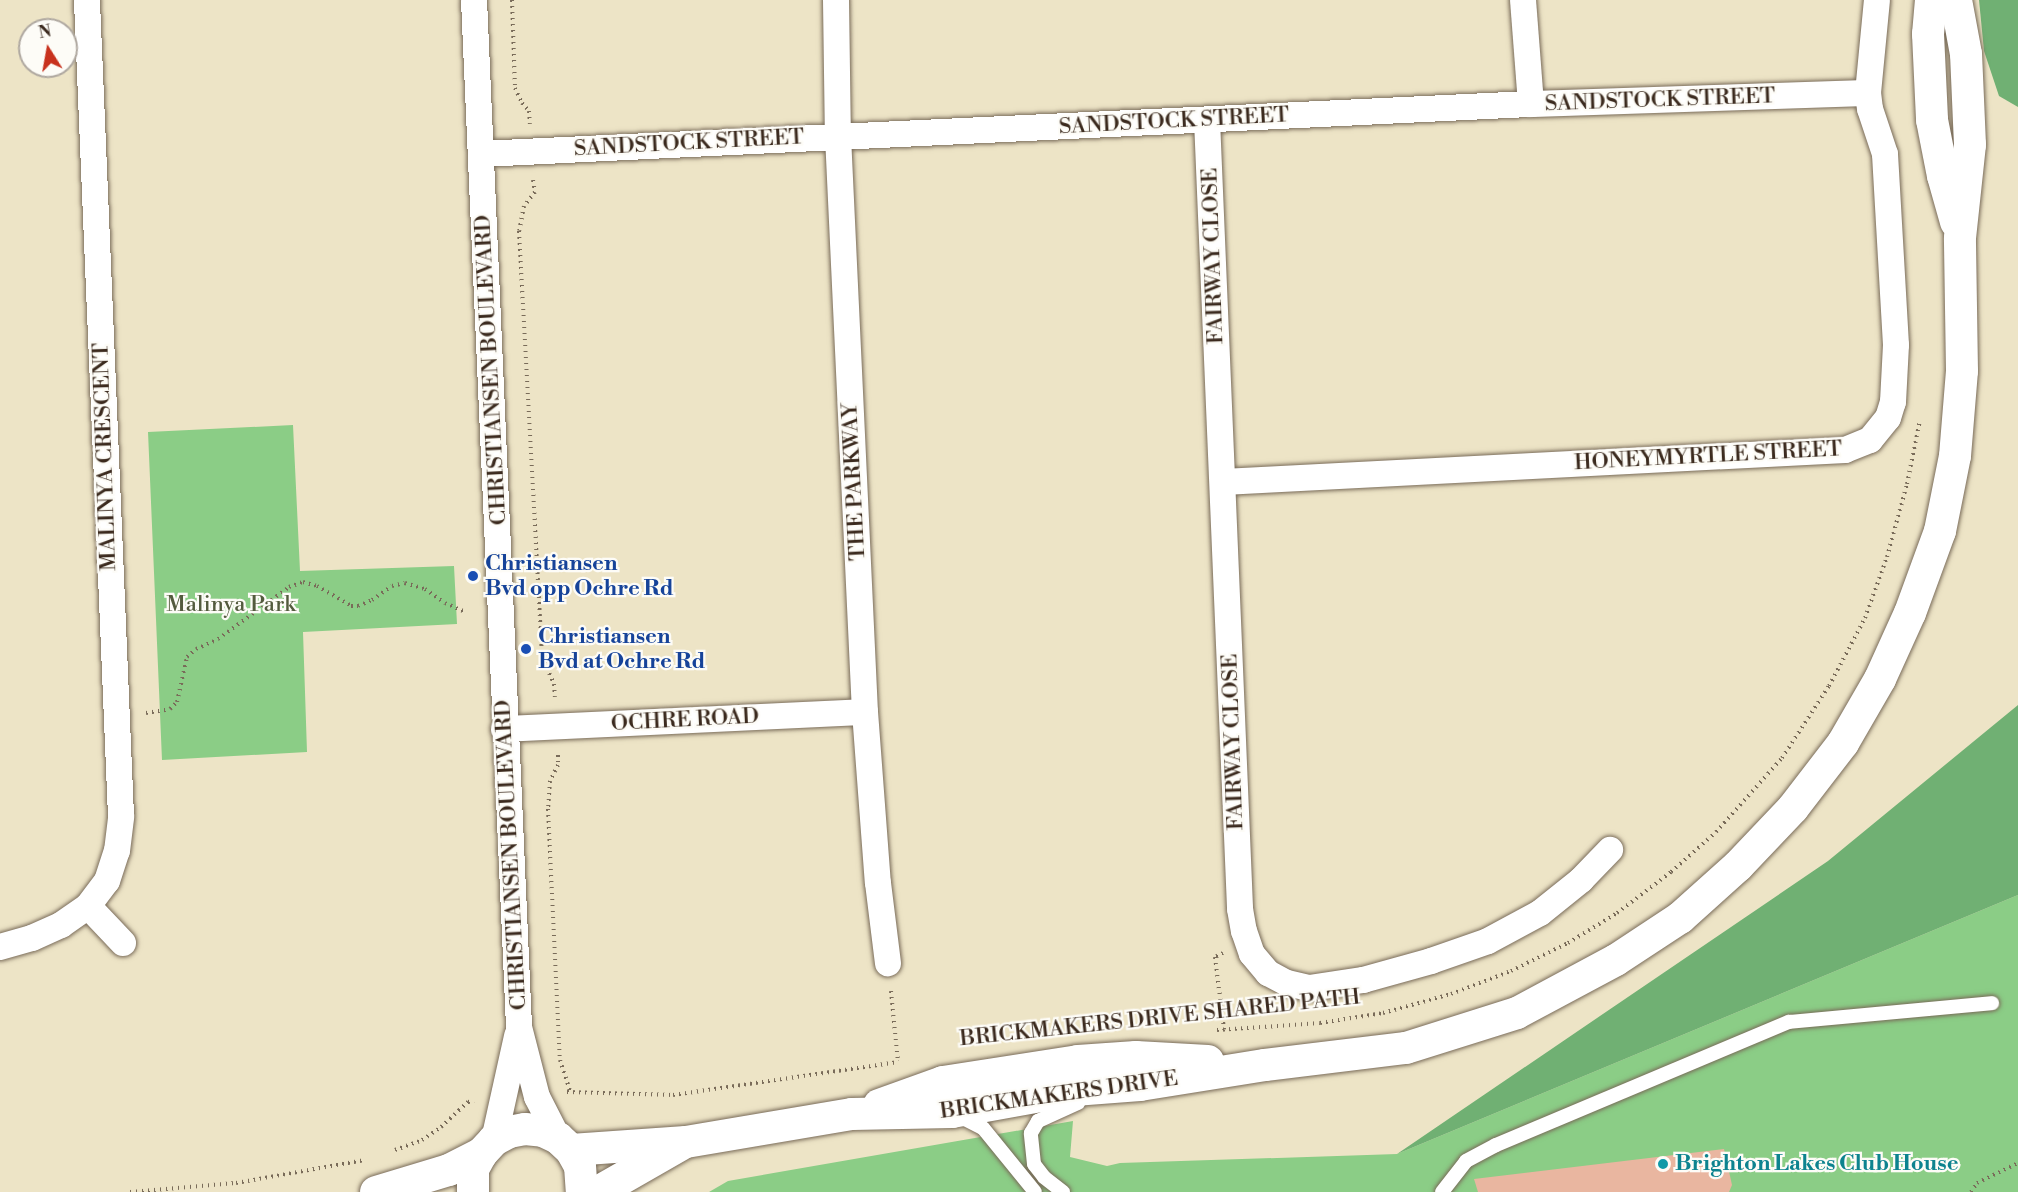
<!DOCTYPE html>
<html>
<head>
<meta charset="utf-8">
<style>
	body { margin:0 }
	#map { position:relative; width:2018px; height:1192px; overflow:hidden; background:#ede4c6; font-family:"Libre Bodoni",serif }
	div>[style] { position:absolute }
	.green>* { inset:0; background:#8bcd86 }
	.forest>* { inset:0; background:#70b073 }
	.building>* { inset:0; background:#e9b6a0 }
	.path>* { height:4px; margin-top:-2px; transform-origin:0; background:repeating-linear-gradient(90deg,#796b59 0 1.5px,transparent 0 6px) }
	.roads { filter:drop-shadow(0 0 2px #796b59) drop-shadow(0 0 2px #796b59) }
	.service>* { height:14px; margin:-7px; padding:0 7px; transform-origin:7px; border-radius:7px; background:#fff }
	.minor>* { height:26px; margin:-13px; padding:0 13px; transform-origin:13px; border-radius:13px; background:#fff }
	.tertiary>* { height:32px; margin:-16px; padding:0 16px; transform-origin:16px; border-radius:16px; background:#fff }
	.dots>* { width:16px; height:16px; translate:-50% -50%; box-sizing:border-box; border:3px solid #fdfcf7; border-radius:50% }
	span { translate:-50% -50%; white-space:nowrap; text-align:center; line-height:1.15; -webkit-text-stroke:4.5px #fdfcf7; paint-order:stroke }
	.street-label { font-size:22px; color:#3b2a1e }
	.transit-label { font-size:22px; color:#164399; font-weight:700 }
	.left { translate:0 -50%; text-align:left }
	.park-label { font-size:22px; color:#535b3d }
	.culture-label { font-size:22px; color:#0d838f; font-weight:700 }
	.north { position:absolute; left:18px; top:18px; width:60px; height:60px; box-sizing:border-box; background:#fdfcf7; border:2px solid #afa8a0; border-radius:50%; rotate:349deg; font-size:16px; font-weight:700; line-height:24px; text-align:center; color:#3b2a1e }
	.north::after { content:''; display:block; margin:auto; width:21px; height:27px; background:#c8321e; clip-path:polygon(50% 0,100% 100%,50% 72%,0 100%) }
</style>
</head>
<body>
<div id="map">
	<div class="green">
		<div style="clip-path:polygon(293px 425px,300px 571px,454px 566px,457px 624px,303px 632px,307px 752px,162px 760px,148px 432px)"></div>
		<div style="clip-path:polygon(2018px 895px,2018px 1192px,709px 1192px,728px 1181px,1073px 1121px,1070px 1157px,1107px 1166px,1120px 1163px,1397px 1154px)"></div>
	</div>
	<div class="forest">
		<div style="clip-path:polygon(1979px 0,2018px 0,2018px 107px,1999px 96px,1984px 51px)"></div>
		<div style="clip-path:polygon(2018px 705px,2018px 895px,1397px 1154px,1828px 861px)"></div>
	</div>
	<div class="building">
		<div style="clip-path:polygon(1724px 1149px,1732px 1185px,1729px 1192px,1478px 1192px,1474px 1179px)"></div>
	</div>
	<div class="path">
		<div style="left:512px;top:0;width:88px;rotate:88deg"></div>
		<div style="left:515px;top:88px;width:17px;rotate:65deg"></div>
		<div style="left:522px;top:103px;width:11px;rotate:49deg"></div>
		<div style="left:529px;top:111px;width:13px;rotate:86deg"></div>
		<div style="left:533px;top:180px;width:12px;rotate:81deg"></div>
		<div style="left:535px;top:192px;width:18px;rotate:128deg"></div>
		<div style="left:524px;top:206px;width:25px;rotate:101deg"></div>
		<div style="left:519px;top:231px;width:427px;rotate:86.9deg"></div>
		<div style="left:542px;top:657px;width:30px;rotate:66deg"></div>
		<div style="left:554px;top:684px;width:13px;rotate:86deg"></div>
		<div style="left:146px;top:713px;width:24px;rotate:-9deg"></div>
		<div style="left:170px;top:709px;width:10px;rotate:-45deg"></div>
		<div style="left:177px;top:702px;width:46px;rotate:-77.5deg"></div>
		<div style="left:187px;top:657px;width:12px;rotate:-42deg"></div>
		<div style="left:196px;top:649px;width:24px;rotate:-24deg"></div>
		<div style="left:218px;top:639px;width:88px;rotate:-36.2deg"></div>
		<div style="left:289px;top:587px;width:15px;rotate:-20deg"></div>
		<div style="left:303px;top:582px;width:15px;rotate:16deg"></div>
		<div style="left:317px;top:586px;width:39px;rotate:30deg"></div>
		<div style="left:351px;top:606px;width:7px"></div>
		<div style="left:358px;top:606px;width:15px;rotate:-23deg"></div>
		<div style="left:372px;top:600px;width:24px;rotate:-35deg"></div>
		<div style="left:392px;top:586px;width:13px;rotate:-13deg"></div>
		<div style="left:405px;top:583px;width:21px;rotate:17deg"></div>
		<div style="left:425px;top:589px;width:24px;rotate:35deg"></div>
		<div style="left:445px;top:603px;width:20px;rotate:24deg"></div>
		<div style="left:558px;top:755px;width:10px;rotate:90deg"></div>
		<div style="left:558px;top:765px;width:18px;rotate:117deg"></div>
		<div style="left:550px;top:781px;width:28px;rotate:94deg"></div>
		<div style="left:548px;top:809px;width:251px;rotate:87.3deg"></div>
		<div style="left:560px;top:1060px;width:33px;rotate:72deg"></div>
		<div style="left:1223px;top:953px;width:9px;rotate:153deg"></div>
		<div style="left:1215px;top:957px;width:73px;rotate:82.9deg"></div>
		<div style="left:891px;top:991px;width:71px;rotate:84.4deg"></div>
		<div style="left:1217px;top:1030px;width:103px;rotate:-3.9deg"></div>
		<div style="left:1320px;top:1023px;width:64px;rotate:-9deg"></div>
		<div style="left:1383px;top:1013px;width:71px;rotate:-15.6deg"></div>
		<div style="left:1451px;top:994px;width:64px;rotate:-21deg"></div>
		<div style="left:1511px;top:971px;width:64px;rotate:-26.2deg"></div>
		<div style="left:1568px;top:943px;width:57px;rotate:-31.5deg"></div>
		<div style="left:1617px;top:913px;width:68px;rotate:-37.2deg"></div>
		<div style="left:1671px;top:872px;width:60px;rotate:-41.6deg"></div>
		<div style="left:1716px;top:832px;width:99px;rotate:-48.3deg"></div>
		<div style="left:1782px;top:758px;width:86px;rotate:-56.9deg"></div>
		<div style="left:1829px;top:686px;width:77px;rotate:-62.1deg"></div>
		<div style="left:1865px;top:618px;width:65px;rotate:-70.2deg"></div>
		<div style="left:1887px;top:557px;width:76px;rotate:-74.7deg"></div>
		<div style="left:1907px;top:484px;width:65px;rotate:-78.5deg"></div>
		<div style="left:567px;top:1092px;width:106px;rotate:1.6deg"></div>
		<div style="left:673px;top:1095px;width:228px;rotate:-8.3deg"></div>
		<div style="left:395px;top:1150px;width:29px;rotate:-20deg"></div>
		<div style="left:422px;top:1140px;width:23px;rotate:-34deg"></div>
		<div style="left:441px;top:1127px;width:37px;rotate:-43deg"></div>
		<div style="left:468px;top:1102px;width:6px;rotate:-9deg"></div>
		<div style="left:130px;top:1192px;width:106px;rotate:-4.9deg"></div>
		<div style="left:236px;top:1183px;width:131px;rotate:-10.1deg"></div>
		<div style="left:1971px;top:1192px;width:11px;rotate:-56deg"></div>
		<div style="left:1977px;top:1183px;width:46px;rotate:-26deg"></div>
	</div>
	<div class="roads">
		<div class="service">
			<div style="left:959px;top:1116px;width:27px;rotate:27deg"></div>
			<div style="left:983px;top:1128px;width:82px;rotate:50.9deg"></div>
			<div style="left:1063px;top:1192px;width:24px;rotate:-142deg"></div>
			<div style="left:1044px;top:1177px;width:16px;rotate:-128deg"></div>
			<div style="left:1034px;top:1164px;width:31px;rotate:-96deg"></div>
			<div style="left:1031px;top:1133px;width:14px;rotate:-60deg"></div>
			<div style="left:1038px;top:1121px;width:44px;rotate:-24.2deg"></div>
			<div style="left:1442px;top:1192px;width:39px;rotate:-52deg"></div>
			<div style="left:1466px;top:1161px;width:34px;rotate:-28deg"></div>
			<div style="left:1496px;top:1145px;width:318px;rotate:-22.8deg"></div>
			<div style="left:1789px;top:1022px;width:204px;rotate:-5.3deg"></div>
		</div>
		<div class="minor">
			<div style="left:474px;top:0;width:1028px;rotate:87.49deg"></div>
			<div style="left:519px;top:1027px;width:72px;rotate:75.6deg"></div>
			<div style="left:537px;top:1097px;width:46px;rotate:62.9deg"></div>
			<div style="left:836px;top:0;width:136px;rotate:89.2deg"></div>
			<div style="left:838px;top:136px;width:577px;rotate:87.32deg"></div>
			<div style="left:865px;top:712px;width:171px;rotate:85.7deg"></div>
			<div style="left:878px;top:883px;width:81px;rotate:82.9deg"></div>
			<div style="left:1523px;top:0;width:104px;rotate:85.6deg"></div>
			<div style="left:1207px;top:120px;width:790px;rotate:87.6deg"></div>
			<div style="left:1240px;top:909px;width:22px;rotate:80deg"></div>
			<div style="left:1244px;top:931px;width:24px;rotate:71deg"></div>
			<div style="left:1252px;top:954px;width:25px;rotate:50deg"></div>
			<div style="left:1268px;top:973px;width:21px;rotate:28deg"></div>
			<div style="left:1287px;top:983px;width:23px;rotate:13deg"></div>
			<div style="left:1309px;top:988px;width:55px;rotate:-8.4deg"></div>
			<div style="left:1363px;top:980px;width:71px;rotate:-15.6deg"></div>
			<div style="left:1431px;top:961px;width:60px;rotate:-19.3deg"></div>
			<div style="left:1488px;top:941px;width:59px;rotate:-28.3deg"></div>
			<div style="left:1540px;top:913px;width:53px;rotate:-38.8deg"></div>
			<div style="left:1581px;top:880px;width:42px;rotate:-46deg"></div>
			<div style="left:481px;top:154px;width:1051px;rotate:-2.73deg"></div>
			<div style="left:1531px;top:104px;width:337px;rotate:-1.9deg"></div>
			<div style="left:1223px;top:482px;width:623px;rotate:-2.95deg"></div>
			<div style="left:1845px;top:450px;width:27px;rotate:-22deg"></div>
			<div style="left:1870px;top:440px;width:28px;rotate:-51deg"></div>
			<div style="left:1888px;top:418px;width:17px;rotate:-73deg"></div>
			<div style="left:1893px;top:402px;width:57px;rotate:-87deg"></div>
			<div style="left:1896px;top:345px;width:191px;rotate:-93.3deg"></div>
			<div style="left:1885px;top:154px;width:47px;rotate:-108.4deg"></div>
			<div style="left:1870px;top:109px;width:16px;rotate:-97deg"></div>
			<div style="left:1868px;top:93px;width:93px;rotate:-84.5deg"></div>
			<div style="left:504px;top:729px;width:361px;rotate:-2.7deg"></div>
			<div style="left:88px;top:906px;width:51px;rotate:46.6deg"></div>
			<div style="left:0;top:947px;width:33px;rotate:-16deg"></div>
			<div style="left:32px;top:938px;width:32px;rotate:-24deg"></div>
			<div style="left:61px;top:925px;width:33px;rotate:-35deg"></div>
			<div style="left:88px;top:906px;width:31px;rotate:-53deg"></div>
			<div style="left:107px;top:881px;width:32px;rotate:-72deg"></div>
			<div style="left:117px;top:851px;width:35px;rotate:-83deg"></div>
			<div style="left:121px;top:816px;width:817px;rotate:-92.39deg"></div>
			<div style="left:494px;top:1140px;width:107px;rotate:-77.5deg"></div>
		</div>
		<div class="tertiary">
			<div style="left:1931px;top:0;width:34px;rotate:95deg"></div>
			<div style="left:1928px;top:34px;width:86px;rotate:87.3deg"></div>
			<div style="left:1932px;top:120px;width:57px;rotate:78.9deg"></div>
			<div style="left:1943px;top:176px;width:48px;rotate:74.2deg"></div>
			<div style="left:879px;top:1105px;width:68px;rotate:-19.8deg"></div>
			<div style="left:943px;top:1082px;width:137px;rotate:-8.8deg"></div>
			<div style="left:1078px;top:1061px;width:58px;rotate:-3.9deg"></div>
			<div style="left:1136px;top:1057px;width:72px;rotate:3.2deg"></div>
			<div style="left:571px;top:1150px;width:115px;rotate:-4deg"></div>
			<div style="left:686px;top:1142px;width:168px;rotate:-9.6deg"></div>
			<div style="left:852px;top:1114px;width:100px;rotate:-1.1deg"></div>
			<div style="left:952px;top:1112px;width:124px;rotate:-10.2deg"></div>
			<div style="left:1074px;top:1090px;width:66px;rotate:-4.3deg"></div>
			<div style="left:1140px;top:1085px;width:127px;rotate:-9.1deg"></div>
			<div style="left:1265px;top:1065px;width:142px;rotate:-6.9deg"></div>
			<div style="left:1406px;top:1048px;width:116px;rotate:-17.5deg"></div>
			<div style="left:1517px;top:1013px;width:112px;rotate:-28.2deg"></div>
			<div style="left:1616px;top:960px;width:77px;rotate:-33.3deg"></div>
			<div style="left:1680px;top:918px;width:78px;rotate:-41.9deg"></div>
			<div style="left:1738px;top:866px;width:80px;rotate:-46.5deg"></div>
			<div style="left:1793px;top:808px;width:82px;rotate:-52.4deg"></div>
			<div style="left:1843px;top:743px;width:74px;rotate:-60deg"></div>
			<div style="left:1880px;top:679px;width:72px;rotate:-65.6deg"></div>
			<div style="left:1910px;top:613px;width:87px;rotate:-69.9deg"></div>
			<div style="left:1940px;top:531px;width:76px;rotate:-78.7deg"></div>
			<div style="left:1955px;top:456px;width:85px;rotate:-85.3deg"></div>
			<div style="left:1962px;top:371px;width:133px;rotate:-90.9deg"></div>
			<div style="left:1960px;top:238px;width:94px;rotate:-83.9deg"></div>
			<div style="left:1970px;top:145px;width:91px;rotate:-92.5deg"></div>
			<div style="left:1966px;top:54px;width:55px;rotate:-100.5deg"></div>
			<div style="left:376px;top:1192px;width:76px;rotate:-16.8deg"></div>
			<div style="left:449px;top:1170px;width:37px;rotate:-27deg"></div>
			<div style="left:473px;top:1192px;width:23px;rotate:-90deg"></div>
			<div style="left:473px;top:1169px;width:18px;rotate:-61deg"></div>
			<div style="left:482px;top:1153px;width:18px;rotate:-47deg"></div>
			<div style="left:494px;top:1140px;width:17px;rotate:-28deg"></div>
			<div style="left:509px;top:1132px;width:16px;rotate:-11deg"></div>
			<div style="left:525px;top:1129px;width:18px;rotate:6deg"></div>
			<div style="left:543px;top:1131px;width:17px;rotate:25deg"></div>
			<div style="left:558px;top:1138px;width:18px;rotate:43deg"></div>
			<div style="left:571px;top:1150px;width:18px;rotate:61deg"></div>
			<div style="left:580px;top:1166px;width:26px;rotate:86deg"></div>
			<div style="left:598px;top:1192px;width:95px;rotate:-29.8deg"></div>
		</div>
	</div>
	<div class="dots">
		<div style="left:473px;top:576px;background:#1a4fb4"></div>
		<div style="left:526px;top:649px;background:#1a4fb4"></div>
		<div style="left:1663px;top:1164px;background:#0f9aa8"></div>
	</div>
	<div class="street-label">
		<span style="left:1660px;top:100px;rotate:-2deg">SANDSTOCK STREET</span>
		<span style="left:1174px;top:121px;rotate:-3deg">SANDSTOCK STREET</span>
		<span style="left:689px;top:143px;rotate:-3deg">SANDSTOCK STREET</span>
		<span style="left:1213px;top:256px;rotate:-92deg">FAIRWAY CLOSE</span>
		<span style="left:491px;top:370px;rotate:-93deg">CHRISTIANSEN BOULEVARD</span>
		<span style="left:1708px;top:456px;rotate:-3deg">HONEYMYRTLE STREET</span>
		<span style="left:105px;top:457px;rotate:-92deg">MALINYA CRESCENT</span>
		<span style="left:854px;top:482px;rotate:-93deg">THE PARKWAY</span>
		<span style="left:685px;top:720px;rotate:-3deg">OCHRE ROAD</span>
		<span style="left:1233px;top:742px;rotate:-92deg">FAIRWAY CLOSE</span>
		<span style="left:511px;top:855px;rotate:-93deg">CHRISTIANSEN BOULEVARD</span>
		<span style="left:1160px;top:1018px;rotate:-6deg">BRICKMAKERS DRIVE SHARED PATH</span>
		<span style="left:1059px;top:1095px;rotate:-8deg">BRICKMAKERS DRIVE</span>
	</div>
	<div class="transit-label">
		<span class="left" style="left:485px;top:576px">Christiansen<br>Bvd opp Ochre Rd</span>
		<span class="left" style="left:538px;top:649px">Christiansen<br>Bvd at Ochre Rd</span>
	</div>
	<div class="park-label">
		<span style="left:231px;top:605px">Malinya Park</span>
	</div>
	<div class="culture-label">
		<span class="left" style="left:1675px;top:1164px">Brighton Lakes Club House</span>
	</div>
	<div class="north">N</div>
</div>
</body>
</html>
